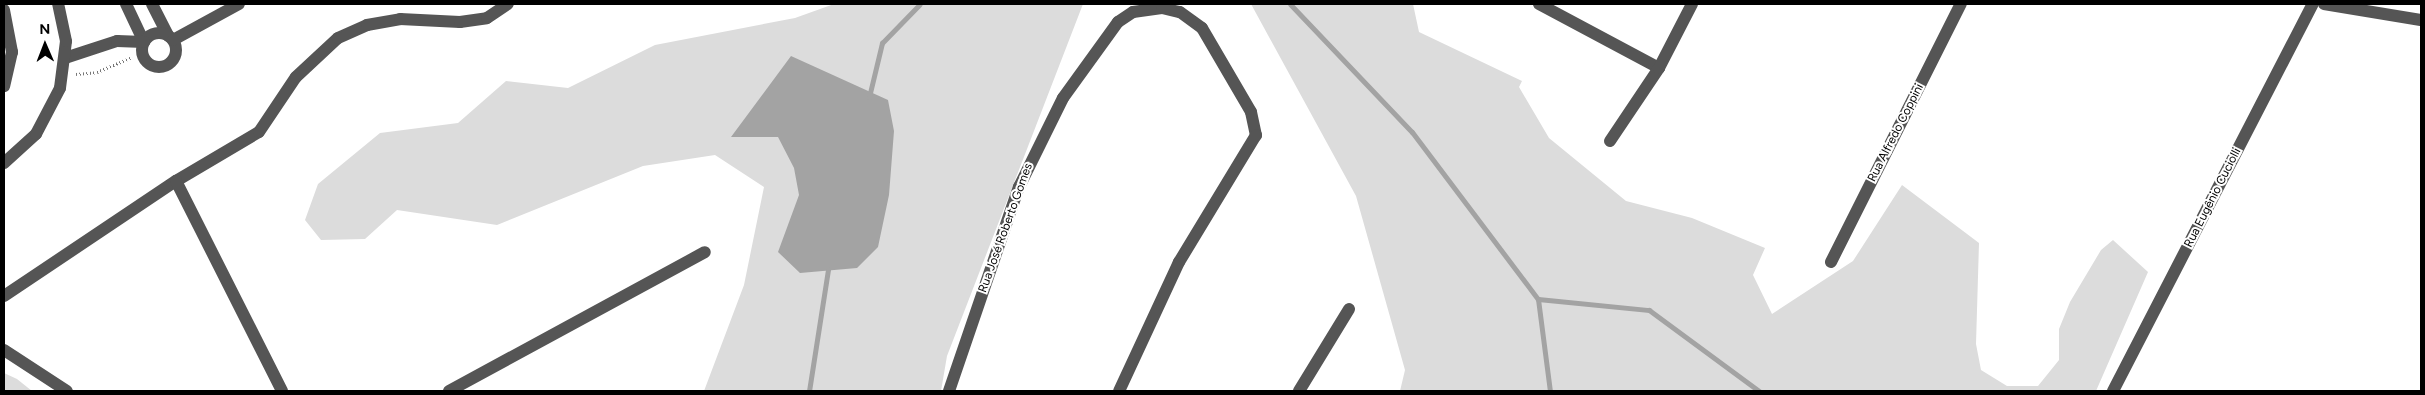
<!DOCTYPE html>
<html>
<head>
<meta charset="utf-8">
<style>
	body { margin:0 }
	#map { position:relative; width:2425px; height:395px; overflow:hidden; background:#fff; font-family:Figtree,sans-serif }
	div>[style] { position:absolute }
	.green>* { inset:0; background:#dcdcdc }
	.water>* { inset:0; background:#a3a3a3 }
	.stream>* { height:5px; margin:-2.5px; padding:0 2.5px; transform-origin:2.5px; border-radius:2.5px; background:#a3a3a3 }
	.path>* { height:3px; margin-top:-1.5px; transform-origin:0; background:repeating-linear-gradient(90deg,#777 0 1px,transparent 0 3.5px) }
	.minor>* { height:12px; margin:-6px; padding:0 6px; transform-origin:6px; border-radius:6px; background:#555 }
	.minor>.ring { margin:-6px; padding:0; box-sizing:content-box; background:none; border:12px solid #555; border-radius:50% }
	span { translate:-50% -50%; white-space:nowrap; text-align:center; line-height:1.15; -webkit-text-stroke:4px #fff; paint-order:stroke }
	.street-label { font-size:12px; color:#000 }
	.frame { position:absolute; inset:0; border:5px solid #000; pointer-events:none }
	.north { position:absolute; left:20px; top:20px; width:50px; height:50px; -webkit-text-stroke:4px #fff; paint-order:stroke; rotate:359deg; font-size:14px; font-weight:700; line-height:20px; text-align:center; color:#000 }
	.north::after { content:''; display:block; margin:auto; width:18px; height:22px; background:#000; clip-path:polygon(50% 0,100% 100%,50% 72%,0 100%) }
</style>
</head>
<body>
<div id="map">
	<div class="green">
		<div style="clip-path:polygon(834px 4px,1083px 4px,947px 356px,941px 391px,704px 391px,744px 285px,764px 187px,715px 155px,643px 166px,497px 225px,397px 210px,365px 239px,321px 240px,305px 220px,318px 184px,380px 133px,458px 123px,506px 81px,568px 88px,655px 45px,795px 18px)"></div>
		<div style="clip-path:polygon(1251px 4px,1413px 4px,1419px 32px,1522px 81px,1519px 87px,1549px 138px,1626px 201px,1692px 218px,1765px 248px,1753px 275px,1772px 314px,1853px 261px,1902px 185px,1979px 243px,1976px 344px,1981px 370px,2007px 386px,2038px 386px,2059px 360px,2059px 329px,2070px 302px,2101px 250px,2113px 240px,2148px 272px,2096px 391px,1400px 391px,1405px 370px,1356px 196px)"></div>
		<div style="clip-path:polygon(4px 373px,17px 379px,32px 391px,4px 391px)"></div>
	</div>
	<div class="water">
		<div style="clip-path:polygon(791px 56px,888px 100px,894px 131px,889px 195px,878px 247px,857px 268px,800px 273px,778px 252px,799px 195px,794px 168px,778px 137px,731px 137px)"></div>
	</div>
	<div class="stream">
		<div style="left:1290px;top:4px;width:177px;rotate:46.4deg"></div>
		<div style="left:1412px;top:132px;width:209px;rotate:53deg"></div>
		<div style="left:1538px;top:299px;width:93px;rotate:82.6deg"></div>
		<div style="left:869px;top:97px;width:56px;rotate:-76.5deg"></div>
		<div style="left:882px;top:43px;width:54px;rotate:-45.7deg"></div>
		<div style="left:1538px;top:299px;width:112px;rotate:5.7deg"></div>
		<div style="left:1649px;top:310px;width:137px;rotate:36.4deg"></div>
		<div style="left:809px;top:391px;width:123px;rotate:-81.1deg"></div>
	</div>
	<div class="path">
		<div style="left:76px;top:74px;width:21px;rotate:-5deg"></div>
		<div style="left:97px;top:72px;width:38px;rotate:-23deg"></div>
	</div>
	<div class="minor">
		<div style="left:126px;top:4px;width:42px;rotate:64.7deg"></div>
		<div style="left:152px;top:4px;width:36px;rotate:63deg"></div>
		<div style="left:1539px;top:4px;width:136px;rotate:28.1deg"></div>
		<div style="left:2324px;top:4px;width:98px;rotate:9.4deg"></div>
		<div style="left:4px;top:10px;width:43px;rotate:79.2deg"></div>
		<div style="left:12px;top:52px;width:35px;rotate:103deg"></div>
		<div class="ring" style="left:142px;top:33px;width:22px;height:22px"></div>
		<div style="left:173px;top:40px;width:75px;rotate:-28.6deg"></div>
		<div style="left:65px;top:58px;width:55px;rotate:-18.1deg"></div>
		<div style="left:117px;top:41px;width:27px;rotate:2deg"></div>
		<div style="left:1610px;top:141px;width:88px;rotate:-56.1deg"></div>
		<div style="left:1659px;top:68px;width:72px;rotate:-62.7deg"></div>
		<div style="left:4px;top:163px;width:43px;rotate:-42.2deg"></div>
		<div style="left:36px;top:134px;width:52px;rotate:-62.4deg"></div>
		<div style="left:60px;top:88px;width:47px;rotate:-82.7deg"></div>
		<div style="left:66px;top:41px;width:38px;rotate:-102deg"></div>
		<div style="left:176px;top:181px;width:96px;rotate:-30.6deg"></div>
		<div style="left:259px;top:132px;width:66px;rotate:-56.1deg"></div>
		<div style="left:296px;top:77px;width:57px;rotate:-42.9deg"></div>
		<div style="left:338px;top:38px;width:32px;rotate:-24deg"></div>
		<div style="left:367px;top:25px;width:34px;rotate:-10deg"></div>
		<div style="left:400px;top:19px;width:60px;rotate:2.9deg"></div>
		<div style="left:460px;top:22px;width:27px;rotate:-8deg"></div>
		<div style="left:487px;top:18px;width:25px;rotate:-34deg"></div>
		<div style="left:1831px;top:262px;width:289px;rotate:-63.3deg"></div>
		<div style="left:4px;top:296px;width:207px;rotate:-33.8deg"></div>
		<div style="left:176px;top:181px;width:235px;rotate:63.2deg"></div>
		<div style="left:4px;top:350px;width:75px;rotate:33.1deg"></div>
		<div style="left:449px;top:391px;width:291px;rotate:-28.5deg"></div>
		<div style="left:949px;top:391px;width:216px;rotate:-71.1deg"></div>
		<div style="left:1019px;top:187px;width:99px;rotate:-63.7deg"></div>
		<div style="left:1063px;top:98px;width:94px;rotate:-54.1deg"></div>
		<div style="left:1118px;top:22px;width:18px;rotate:-34deg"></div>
		<div style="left:1133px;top:12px;width:29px;rotate:-8deg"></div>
		<div style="left:1162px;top:8px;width:18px;rotate:13deg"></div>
		<div style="left:1180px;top:12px;width:27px;rotate:36deg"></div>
		<div style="left:1202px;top:28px;width:97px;rotate:59.7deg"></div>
		<div style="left:1251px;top:112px;width:24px;rotate:78deg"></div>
		<div style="left:1256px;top:135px;width:149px;rotate:121.2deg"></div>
		<div style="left:1179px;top:262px;width:142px;rotate:114.9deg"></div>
		<div style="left:1299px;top:391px;width:96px;rotate:-58.6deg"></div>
		<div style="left:2113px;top:391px;width:436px;rotate:-62.7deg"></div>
	</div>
	<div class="street-label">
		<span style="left:1896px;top:133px;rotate:-63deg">Rua Alfredo Coppini</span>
		<span style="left:2213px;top:198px;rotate:-63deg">Rua Eugênio Cuciolli</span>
		<span style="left:1006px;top:228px;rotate:-70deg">Rua José Roberto Gomes</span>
	</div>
	<div class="frame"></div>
	<div class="north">N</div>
</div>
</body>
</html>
